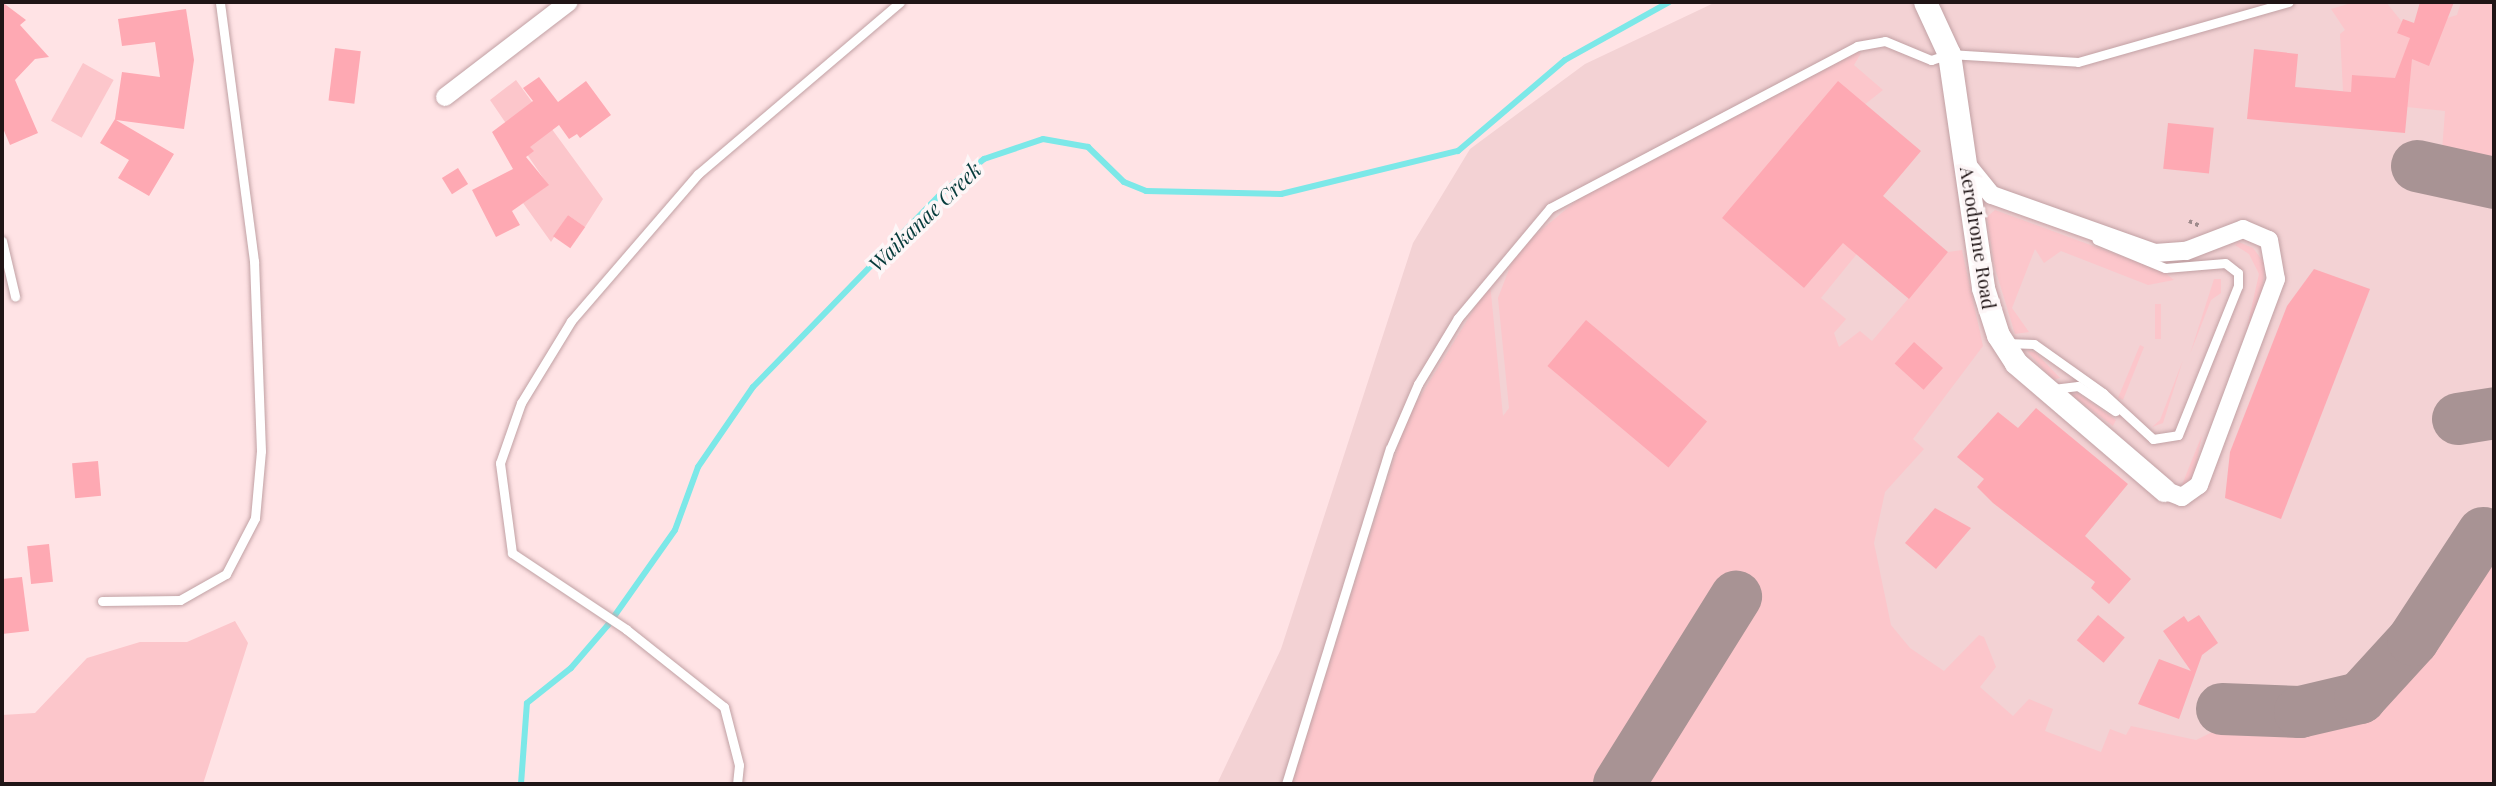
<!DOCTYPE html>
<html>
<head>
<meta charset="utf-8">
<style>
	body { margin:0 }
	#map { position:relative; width:2496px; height:786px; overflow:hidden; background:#ffe3e5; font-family:"Playfair Display",serif }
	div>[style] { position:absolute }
	.built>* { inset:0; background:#f3d2d4 }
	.green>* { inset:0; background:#fcc6cb; transform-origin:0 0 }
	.stream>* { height:6px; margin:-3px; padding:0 3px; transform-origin:3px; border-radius:3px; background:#7ce8e8 }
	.taxiway>* { height:52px; margin:-26px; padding:0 26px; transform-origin:26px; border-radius:26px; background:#a89394 }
	.building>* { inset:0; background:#fea9b3; transform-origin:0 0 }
	.path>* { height:3.5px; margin-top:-1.75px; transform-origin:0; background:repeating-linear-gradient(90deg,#9f8b8c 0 3.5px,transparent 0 7px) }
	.roads { filter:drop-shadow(0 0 2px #c1a1a4) drop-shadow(0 0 2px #c1a1a4) }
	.service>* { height:9px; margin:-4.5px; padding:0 4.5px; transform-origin:4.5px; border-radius:4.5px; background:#fff }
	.minor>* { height:18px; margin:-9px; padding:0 9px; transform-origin:9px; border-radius:9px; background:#fff }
	.tertiary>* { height:23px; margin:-11.5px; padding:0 11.5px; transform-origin:11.5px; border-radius:11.5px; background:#fff }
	span { translate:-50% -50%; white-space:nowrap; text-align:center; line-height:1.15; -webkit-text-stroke:7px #fdf6f7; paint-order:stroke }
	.street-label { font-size:19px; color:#201516 }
	.water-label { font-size:21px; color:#043a3a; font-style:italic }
	.frame { position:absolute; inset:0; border:4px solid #201516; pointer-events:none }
</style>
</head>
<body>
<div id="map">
	<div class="built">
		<div style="clip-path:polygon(1716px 2px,2494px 2px,2494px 784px,1217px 784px,1281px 649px,1413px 243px,1470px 149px,1585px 64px)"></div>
	</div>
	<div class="green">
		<div style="clip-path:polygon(2355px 2px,2386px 2px,2402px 22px,2397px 33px,2457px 15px,2461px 2px,2494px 2px,2494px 171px,2442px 151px,2445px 111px,2407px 107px,2410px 80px,2353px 75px,2351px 92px,2343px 91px,2340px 34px,2345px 30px,2331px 9px)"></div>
		<div style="clip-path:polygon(1857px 52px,1861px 53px,1854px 65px,1883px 90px,1722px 218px,1804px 288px,1883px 196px,1895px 207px,1821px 298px,1846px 319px,1834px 333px,1839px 347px,1860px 331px,1872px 341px,1948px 252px,1962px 250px,1983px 346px,1913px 439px,1924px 449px,1885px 492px,1874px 543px,1891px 625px,1910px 648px,1944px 671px,1979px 635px,1984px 637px,1996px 667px,1980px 687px,2013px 716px,2029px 699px,2053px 709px,2045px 731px,2101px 752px,2110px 729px,2126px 735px,2131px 726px,2196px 740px,2227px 725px,2358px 706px,2401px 667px,2462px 578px,2494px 548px,2494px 784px,1291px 784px,1407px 418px,1490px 283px,1503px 416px,1509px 408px,1498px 298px,1516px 251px,1587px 192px)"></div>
		<div style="left:83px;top:63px;width:35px;height:66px;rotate:29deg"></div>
		<div style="clip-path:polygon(516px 80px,603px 199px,585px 227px,568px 215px,551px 242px,523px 203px,548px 185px,490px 100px)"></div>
		<div style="clip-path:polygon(1995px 210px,2164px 272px,2174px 280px,2148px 285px,2061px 251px,2044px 263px,2035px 249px,2012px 308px,2029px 332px,2015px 334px,1994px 265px,1987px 217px)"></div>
		<div style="clip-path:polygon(2239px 242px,2253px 248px,2265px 264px,2262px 292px,2246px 332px,2259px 274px,2249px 254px,2235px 245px)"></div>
		<div style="clip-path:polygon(2214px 279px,2221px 279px,2221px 293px,2211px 300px,2190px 354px)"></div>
		<div style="left:2155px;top:304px;width:6px;height:35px"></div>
		<div style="clip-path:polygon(2140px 345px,2144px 347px,2123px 400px,2118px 398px)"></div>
		<div style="clip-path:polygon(2027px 351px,2035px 352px,2060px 378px,2053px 380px)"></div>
		<div style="clip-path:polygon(2183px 360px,2163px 423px,2152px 427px,2160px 420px)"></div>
		<div style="clip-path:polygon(2077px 393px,2116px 420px,2113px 426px,2072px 395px)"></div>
		<div style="clip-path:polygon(2202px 435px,2194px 477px,2186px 488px,2182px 485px)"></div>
		<div style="clip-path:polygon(235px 621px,248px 643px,203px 784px,2px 784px,2px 715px,35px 713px,87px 658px,140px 642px,187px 642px)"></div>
	</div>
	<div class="stream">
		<div style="left:521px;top:784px;width:81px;rotate:-85.8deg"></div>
		<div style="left:527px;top:703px;width:56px;rotate:-38.5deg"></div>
		<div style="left:571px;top:668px;width:57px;rotate:-49.3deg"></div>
		<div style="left:608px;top:625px;width:116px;rotate:-54.8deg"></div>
		<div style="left:675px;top:530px;width:67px;rotate:-69.9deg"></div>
		<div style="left:698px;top:467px;width:97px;rotate:-55.5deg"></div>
		<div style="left:753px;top:387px;width:268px;rotate:-45.8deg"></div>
		<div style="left:940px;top:195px;width:57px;rotate:-39.3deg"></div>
		<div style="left:984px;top:159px;width:62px;rotate:-18.7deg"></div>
		<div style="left:1043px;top:139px;width:46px;rotate:10.1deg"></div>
		<div style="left:1088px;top:147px;width:50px;rotate:44.2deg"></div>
		<div style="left:1124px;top:182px;width:24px;rotate:22deg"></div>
		<div style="left:1146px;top:191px;width:135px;rotate:1.3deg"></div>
		<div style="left:1281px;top:194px;width:182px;rotate:-13.7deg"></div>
		<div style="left:1458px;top:151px;width:140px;rotate:-40.4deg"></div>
		<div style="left:1565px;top:60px;width:119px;rotate:-29.1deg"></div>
	</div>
	<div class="taxiway">
		<div style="left:2417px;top:166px;width:79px;rotate:12.4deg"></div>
		<div style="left:2458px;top:419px;width:36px;rotate:-9deg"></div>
		<div style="left:2222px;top:709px;width:78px;rotate:2.2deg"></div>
		<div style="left:2300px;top:712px;width:62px;rotate:-13.1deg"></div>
		<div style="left:2360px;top:698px;width:79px;rotate:-47.6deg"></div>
		<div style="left:2413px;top:640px;width:128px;rotate:-56.8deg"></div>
		<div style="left:1619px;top:784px;width:221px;rotate:-58deg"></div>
	</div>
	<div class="building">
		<div style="clip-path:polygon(2px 2px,26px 20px,20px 25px,49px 57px,35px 59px,15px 80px,38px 133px,10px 145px,2px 126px)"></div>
		<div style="clip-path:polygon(2420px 2px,2454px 2px,2429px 66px,2412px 59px,2405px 133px,2247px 119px,2254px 49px,2298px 54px,2295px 87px,2351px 92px,2352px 75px,2395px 78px,2410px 38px,2397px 33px,2403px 19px,2414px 23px)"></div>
		<div style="clip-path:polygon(186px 9px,194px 60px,184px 129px,116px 120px,174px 154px,149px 196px,118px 178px,129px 160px,100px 143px,115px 119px,122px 72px,160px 77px,155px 42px,122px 46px,118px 19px)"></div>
		<div style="left:335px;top:48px;width:26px;height:53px;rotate:7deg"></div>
		<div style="clip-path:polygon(539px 77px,558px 102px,586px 81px,611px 115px,580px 138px,577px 134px,569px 139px,559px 125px,530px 147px,534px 151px,526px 157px,549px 185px,512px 211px,520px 225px,496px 237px,472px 190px,513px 169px,492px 132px,533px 101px,523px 88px)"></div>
		<div style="clip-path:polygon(1838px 81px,1921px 151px,1883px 196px,1948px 252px,1909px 299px,1843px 243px,1804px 288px,1722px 218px)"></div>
		<div style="left:2168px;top:123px;width:46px;height:46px;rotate:6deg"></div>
		<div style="left:458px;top:168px;width:19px;height:19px;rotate:58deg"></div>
		<div style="left:568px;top:215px;width:21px;height:26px;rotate:35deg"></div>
		<div style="clip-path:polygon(2314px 269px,2370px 289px,2281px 519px,2225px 498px,2230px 452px,2287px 306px)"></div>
		<div style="left:1586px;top:320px;width:158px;height:60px;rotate:40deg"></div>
		<div style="left:1914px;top:342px;width:39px;height:29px;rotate:42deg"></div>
		<div style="clip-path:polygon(2036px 408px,2128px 484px,2085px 536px,2131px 579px,2109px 604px,2091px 588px,2095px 582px,1993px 503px,1977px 487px,1984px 479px,1957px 457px,1998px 412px,2018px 428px)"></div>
		<div style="left:98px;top:461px;width:35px;height:26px;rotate:85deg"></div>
		<div style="clip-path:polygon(1935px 508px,1971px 528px,1936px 569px,1905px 543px)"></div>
		<div style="left:49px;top:544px;width:38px;height:22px;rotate:84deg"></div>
		<div style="clip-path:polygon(22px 577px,29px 631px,2px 634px,2px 579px)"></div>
		<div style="left:2098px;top:615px;width:35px;height:33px;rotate:40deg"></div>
		<div style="clip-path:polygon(2199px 615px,2218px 643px,2202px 655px,2179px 719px,2138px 704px,2159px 659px,2191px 671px,2163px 631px,2184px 616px,2188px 622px)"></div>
	</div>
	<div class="path">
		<div style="left:2189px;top:221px;width:12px;rotate:24deg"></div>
	</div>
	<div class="roads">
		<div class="service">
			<div style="left:2px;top:241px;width:57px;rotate:76.7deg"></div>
			<div style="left:2006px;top:343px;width:28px;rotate:2deg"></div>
			<div style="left:2034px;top:344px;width:85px;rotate:35.4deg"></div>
			<div style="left:2103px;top:393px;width:68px;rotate:42.6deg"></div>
			<div style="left:2153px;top:439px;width:25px;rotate:-9deg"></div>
			<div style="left:2178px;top:435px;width:161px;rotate:-68.1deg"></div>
			<div style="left:2238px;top:286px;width:13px;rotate:-90deg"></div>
			<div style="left:2238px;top:273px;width:16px;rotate:-142deg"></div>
			<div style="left:2225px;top:263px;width:60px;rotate:175.2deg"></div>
			<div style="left:2165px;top:268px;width:74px;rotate:-157.6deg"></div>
			<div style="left:2053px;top:389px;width:25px;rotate:-7deg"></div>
			<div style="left:2078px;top:386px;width:45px;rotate:34deg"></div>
			<div style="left:102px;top:601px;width:78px;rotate:-0.7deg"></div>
			<div style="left:180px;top:600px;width:53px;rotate:-29.5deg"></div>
			<div style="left:226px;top:574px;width:63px;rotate:-62.6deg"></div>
			<div style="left:255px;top:518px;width:67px;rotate:-84.9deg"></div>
			<div style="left:261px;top:451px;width:190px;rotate:-92.1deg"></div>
			<div style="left:254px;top:261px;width:261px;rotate:-97.5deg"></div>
			<div style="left:737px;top:784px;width:19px;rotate:-84deg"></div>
			<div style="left:739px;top:765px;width:60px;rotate:-104.5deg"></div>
			<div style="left:724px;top:707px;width:125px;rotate:-141.5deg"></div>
			<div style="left:626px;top:629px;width:137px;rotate:-146.3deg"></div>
			<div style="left:512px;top:553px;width:91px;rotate:-97.6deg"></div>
			<div style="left:500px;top:463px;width:64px;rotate:-70.7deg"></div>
			<div style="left:521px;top:403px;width:96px;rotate:-58.6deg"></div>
			<div style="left:571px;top:321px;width:194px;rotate:-49.2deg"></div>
			<div style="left:698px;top:174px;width:265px;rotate:-40.4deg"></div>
			<div style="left:1286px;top:784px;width:351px;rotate:-72.8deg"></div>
			<div style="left:1390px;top:449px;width:71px;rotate:-66.7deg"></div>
			<div style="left:1418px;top:384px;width:77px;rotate:-58.8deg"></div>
			<div style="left:1458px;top:318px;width:143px;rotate:-50.1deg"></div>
			<div style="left:1550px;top:208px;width:347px;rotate:-27.8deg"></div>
			<div style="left:1857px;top:46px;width:28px;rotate:-10deg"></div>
			<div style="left:1885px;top:41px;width:50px;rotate:22.4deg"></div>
			<div style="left:1931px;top:60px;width:19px;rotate:-18deg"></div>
			<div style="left:1949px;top:54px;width:129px;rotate:3.5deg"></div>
			<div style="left:2078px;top:62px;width:219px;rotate:-15.9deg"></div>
		</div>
		<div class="minor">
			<div style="left:445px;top:97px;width:156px;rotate:-37.5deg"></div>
			<div style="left:1969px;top:167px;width:36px;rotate:51deg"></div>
			<div style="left:1992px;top:195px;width:173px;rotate:19.6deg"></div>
			<div style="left:2155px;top:253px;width:31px;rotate:-4deg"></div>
			<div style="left:2186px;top:251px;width:61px;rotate:-21.1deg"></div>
			<div style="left:2243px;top:229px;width:28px;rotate:23deg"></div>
			<div style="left:2269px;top:240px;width:40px;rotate:80deg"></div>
			<div style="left:2276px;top:279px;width:220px;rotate:110.5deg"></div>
			<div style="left:2199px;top:485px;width:21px;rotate:145deg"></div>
			<div style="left:2182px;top:497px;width:19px;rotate:-159deg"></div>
		</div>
		<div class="tertiary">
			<div style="left:1925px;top:2px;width:57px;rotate:65.2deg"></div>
			<div style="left:1949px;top:54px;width:236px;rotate:81.7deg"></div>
			<div style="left:1983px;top:288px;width:49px;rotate:72.3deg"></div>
			<div style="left:1998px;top:335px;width:33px;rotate:57deg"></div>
			<div style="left:2016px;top:363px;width:195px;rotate:40.6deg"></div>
		</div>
	</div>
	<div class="street-label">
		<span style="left:1978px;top:238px;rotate:81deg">Aerodrome Road</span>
	</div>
	<div class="water-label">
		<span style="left:924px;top:216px;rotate:-44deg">Waikanae Creek</span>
	</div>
	<div class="frame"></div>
</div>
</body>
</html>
